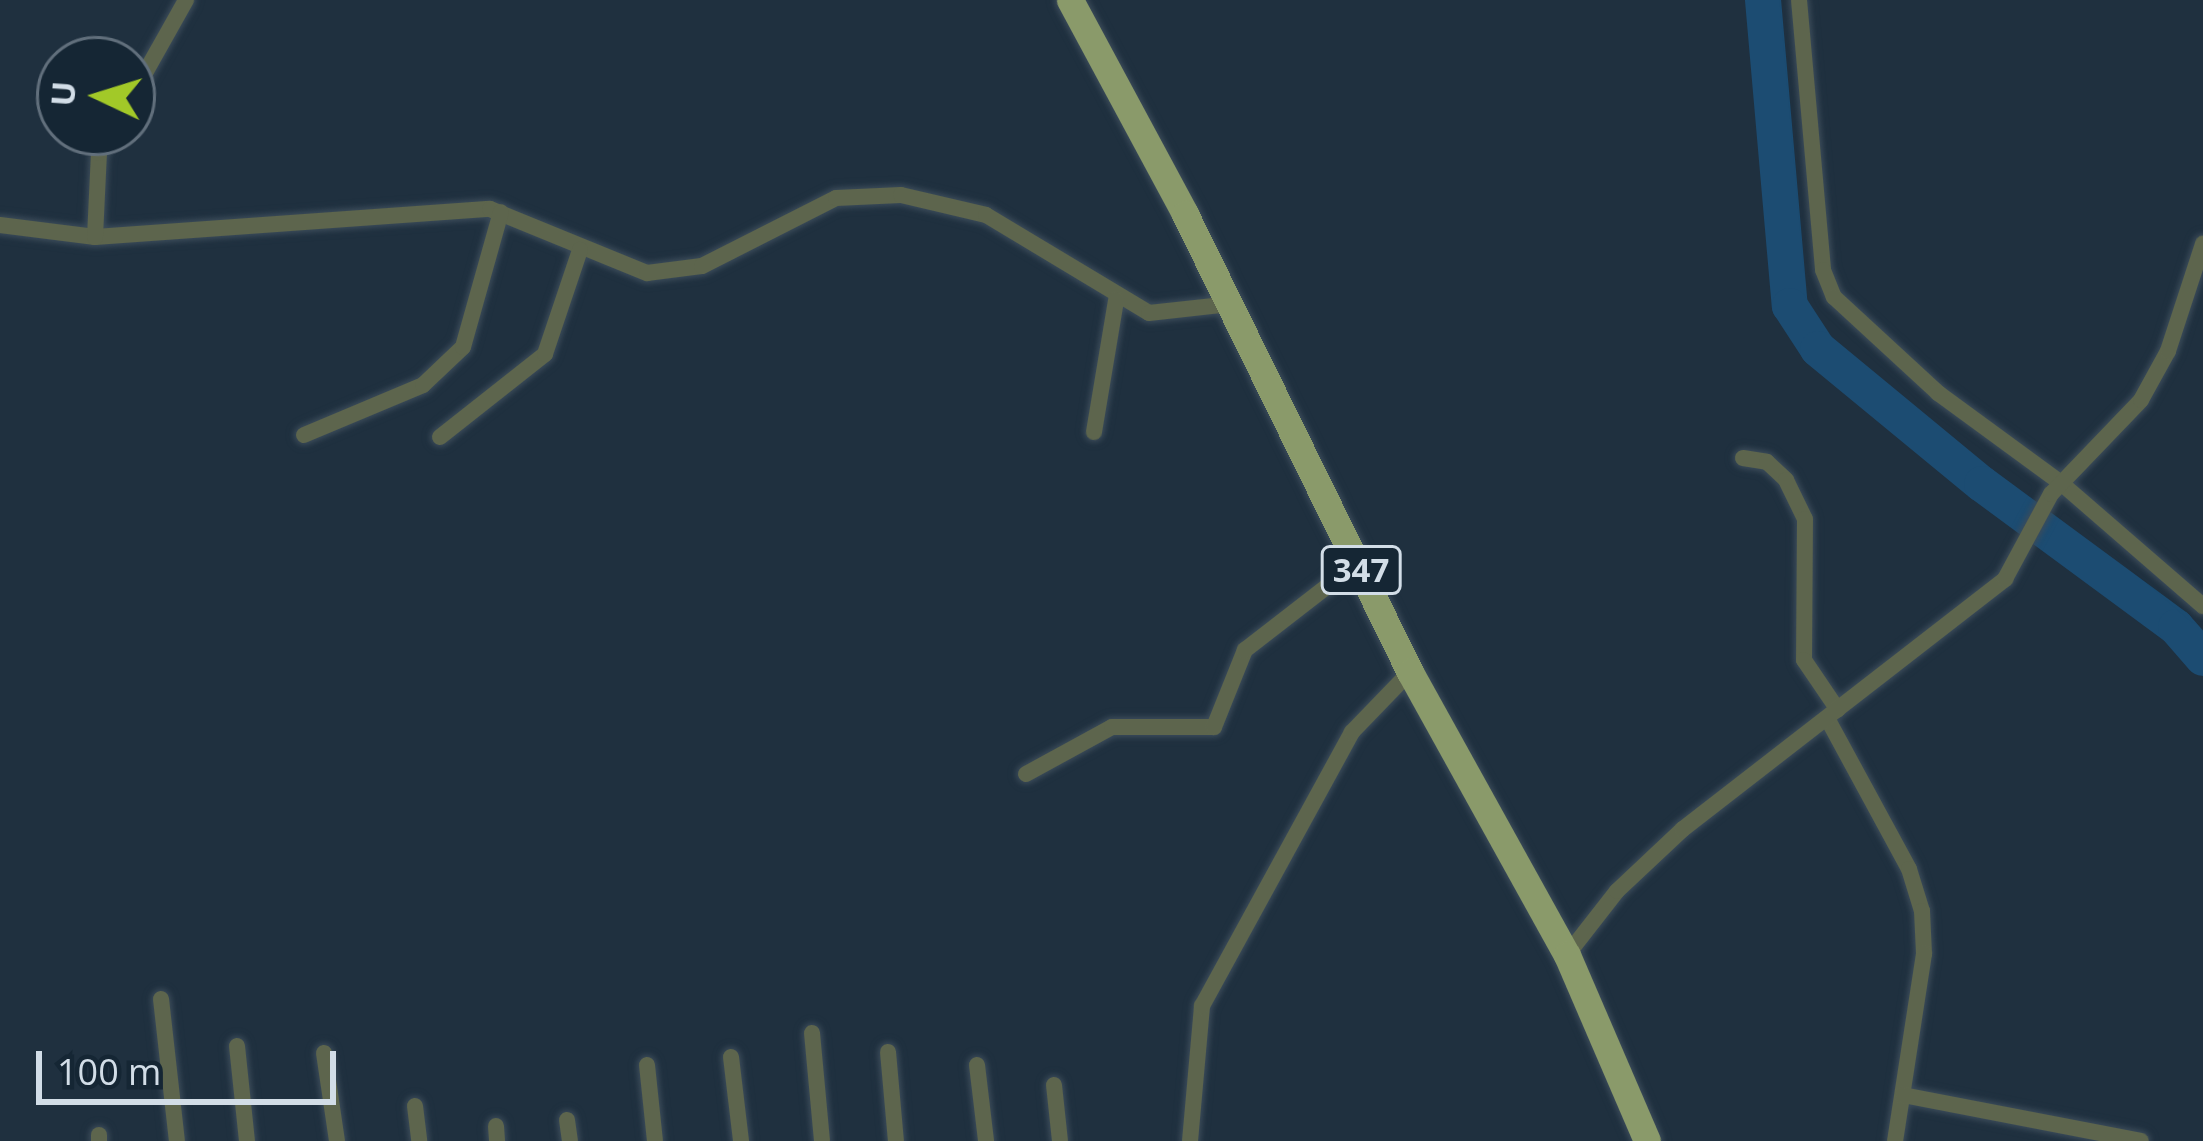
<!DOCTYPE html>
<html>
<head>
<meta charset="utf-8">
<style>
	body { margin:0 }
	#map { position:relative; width:2203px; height:1141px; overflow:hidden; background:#1f303f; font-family:"Open Sans",sans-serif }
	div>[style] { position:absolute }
	.river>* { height:36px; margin:-18px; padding:0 18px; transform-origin:18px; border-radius:18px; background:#1c4c72 }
	.roads { filter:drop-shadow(0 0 3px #3c4c5a) drop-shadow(0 0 3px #3c4c5a) }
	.street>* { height:16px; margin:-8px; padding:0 8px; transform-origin:8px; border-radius:8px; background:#5d654d }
	.primary>* { height:27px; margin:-13.5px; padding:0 13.5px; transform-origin:13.5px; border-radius:13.5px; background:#8a9a6a }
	span { translate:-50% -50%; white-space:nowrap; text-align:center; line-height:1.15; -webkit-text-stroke:12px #152634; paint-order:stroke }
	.shield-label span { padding:3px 9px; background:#152634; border:3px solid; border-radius:9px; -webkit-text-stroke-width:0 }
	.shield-label { font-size:33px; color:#d2dde7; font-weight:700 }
	.north { position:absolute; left:36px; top:36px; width:120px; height:120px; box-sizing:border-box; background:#152634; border:3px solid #616f7c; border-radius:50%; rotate:274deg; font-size:33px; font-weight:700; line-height:48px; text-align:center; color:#d2dde7 }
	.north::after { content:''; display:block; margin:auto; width:42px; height:54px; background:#a2c928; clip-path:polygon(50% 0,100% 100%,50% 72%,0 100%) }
	.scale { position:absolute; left:36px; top:1051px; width:300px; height:54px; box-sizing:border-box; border:6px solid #d2dde7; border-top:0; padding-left:15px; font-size:36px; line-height:42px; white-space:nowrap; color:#d2dde7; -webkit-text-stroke:9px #152634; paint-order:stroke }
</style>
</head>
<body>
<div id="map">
	<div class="river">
		<div style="left:1763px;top:0;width:307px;rotate:85deg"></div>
		<div style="left:1790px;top:306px;width:51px;rotate:56.9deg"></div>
		<div style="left:1818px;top:349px;width:212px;rotate:39.5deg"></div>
		<div style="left:1982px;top:484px;width:241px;rotate:36.4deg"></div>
		<div style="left:2176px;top:627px;width:41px;rotate:48.9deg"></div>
	</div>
	<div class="roads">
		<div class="street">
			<div style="left:1799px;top:0;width:271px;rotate:84.9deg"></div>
			<div style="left:1823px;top:270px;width:29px;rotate:68deg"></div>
			<div style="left:1834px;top:297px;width:142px;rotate:42.7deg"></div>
			<div style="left:1938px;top:393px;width:152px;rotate:36.2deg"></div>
			<div style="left:2061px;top:483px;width:188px;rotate:40.9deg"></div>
			<div style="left:132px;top:96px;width:110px;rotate:-60.6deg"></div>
			<div style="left:0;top:225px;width:96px;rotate:7.2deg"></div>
			<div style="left:95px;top:237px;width:396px;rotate:-4.1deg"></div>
			<div style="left:490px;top:209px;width:170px;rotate:22.2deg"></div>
			<div style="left:647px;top:273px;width:55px;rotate:-7.3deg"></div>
			<div style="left:702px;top:266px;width:150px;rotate:-26.9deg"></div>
			<div style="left:836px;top:198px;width:65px;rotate:-2.6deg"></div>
			<div style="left:901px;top:195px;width:87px;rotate:13.2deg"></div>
			<div style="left:986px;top:215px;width:190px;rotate:31deg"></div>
			<div style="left:1149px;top:313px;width:81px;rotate:-6.3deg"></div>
			<div style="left:95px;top:237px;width:84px;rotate:-87.3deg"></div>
			<div style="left:99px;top:153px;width:24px;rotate:-60deg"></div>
			<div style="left:1094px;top:432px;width:134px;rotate:-80.5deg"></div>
			<div style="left:304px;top:435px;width:129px;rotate:-22.8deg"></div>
			<div style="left:423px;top:385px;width:55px;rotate:-43.5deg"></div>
			<div style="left:463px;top:347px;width:140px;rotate:-74.3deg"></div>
			<div style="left:440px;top:437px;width:134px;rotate:-38.3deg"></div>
			<div style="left:545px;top:354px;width:110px;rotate:-71.4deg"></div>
			<div style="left:1743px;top:458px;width:24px;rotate:9deg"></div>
			<div style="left:1767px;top:462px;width:26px;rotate:43deg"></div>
			<div style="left:1786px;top:480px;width:43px;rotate:64deg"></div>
			<div style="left:1805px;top:519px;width:141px;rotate:90.4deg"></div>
			<div style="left:1804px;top:660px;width:60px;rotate:55.8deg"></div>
			<div style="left:1827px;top:718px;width:172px;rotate:61.5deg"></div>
			<div style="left:1909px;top:869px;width:44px;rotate:72.8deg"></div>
			<div style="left:1922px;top:911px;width:43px;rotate:87.3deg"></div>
			<div style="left:1924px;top:954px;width:189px;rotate:98.8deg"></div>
			<div style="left:1026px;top:774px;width:98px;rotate:-28.7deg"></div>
			<div style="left:1112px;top:727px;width:102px"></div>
			<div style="left:1214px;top:727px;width:83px;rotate:-68.1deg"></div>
			<div style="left:1245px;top:650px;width:142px;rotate:-37.8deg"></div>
			<div style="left:1567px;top:955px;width:81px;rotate:-52deg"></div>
			<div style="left:1617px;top:891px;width:91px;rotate:-43.2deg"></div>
			<div style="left:1683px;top:829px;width:408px;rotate:-37.8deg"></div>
			<div style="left:2005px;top:579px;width:97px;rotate:-61.6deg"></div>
			<div style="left:2051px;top:494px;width:130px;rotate:-46.2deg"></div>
			<div style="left:2141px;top:400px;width:56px;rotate:-61.1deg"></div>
			<div style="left:2168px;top:351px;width:113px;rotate:-71.9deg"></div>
			<div style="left:161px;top:999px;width:143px;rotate:83.6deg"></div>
			<div style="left:812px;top:1033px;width:108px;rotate:84.7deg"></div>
			<div style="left:237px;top:1046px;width:96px;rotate:84deg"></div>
			<div style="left:888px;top:1052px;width:89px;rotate:84.9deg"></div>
			<div style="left:324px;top:1053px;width:89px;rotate:81.6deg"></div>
			<div style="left:731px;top:1057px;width:85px;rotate:83.2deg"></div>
			<div style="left:647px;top:1065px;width:76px;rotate:84deg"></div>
			<div style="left:977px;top:1065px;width:77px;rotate:83.2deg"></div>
			<div style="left:1054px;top:1085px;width:56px;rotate:83.9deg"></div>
			<div style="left:1903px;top:1095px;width:242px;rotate:10.9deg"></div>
			<div style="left:415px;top:1106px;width:35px;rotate:83deg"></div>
			<div style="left:567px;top:1120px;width:21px;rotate:82deg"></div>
			<div style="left:496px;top:1126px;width:15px;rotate:86deg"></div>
			<div style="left:99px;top:1135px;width:6px;rotate:90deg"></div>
			<div style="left:1190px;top:1141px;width:136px;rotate:-84.9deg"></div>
			<div style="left:1202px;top:1006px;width:312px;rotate:-61.3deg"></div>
			<div style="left:1352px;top:732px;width:83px;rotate:-46deg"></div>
		</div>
		<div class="primary">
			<div style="left:1070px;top:0;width:243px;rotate:61.7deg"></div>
			<div style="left:1185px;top:214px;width:510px;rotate:63.84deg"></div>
			<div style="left:1410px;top:672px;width:324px;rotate:61deg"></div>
			<div style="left:1567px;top:955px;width:202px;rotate:66.7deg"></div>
		</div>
	</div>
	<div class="shield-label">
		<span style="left:1361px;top:570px">347</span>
	</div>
	<div class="north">U</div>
	<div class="scale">100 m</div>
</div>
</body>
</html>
